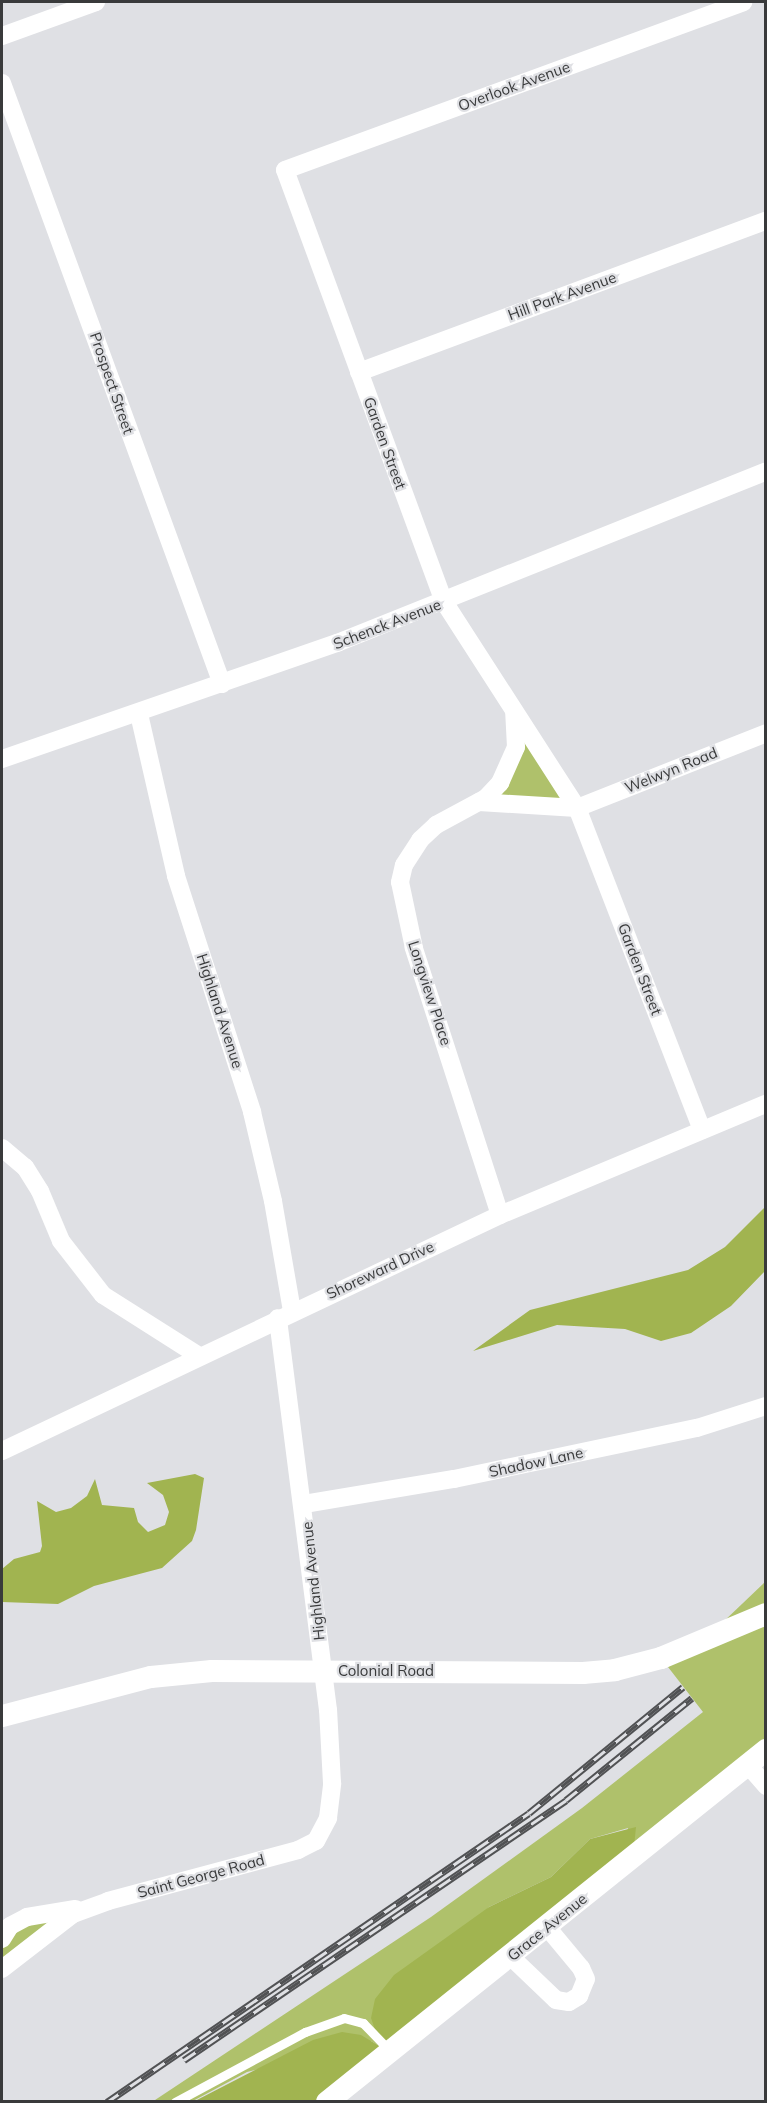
<!DOCTYPE html>
<html>
<head>
<meta charset="utf-8">
<style>
	body { margin:0 }
	#map { position:relative; width:767px; height:2103px; overflow:hidden; background:#dfe0e4; font-family:Mulish,sans-serif }
	div>[style] { position:absolute }
	.green>* { inset:0; background:#afc16b }
	.forest>* { inset:0; background:#a1b450 }
	.service>* { height:9px; margin:-4.5px; padding:0 4.5px; transform-origin:4.5px; border-radius:4.5px; background:#fff }
	.minor>* { height:18px; margin:-9px; padding:0 9px; transform-origin:9px; border-radius:9px; background:#fff }
	.tertiary>* { height:22px; margin:-11px; padding:0 11px; transform-origin:11px; border-radius:11px; background:#fff }
	.rail>* { height:7px; margin-top:-3.5px; transform-origin:0; background:repeating-linear-gradient(90deg,#dfe0e4 0 14px,#515254 0 28px); box-sizing:border-box; border-block:2px solid #515254 }
	span { translate:-50% -50%; white-space:nowrap; text-align:center; line-height:1.15; -webkit-text-stroke:4.5px #dfe0e4; paint-order:stroke }
	.street-label { font-size:15px; color:#393a3b }
	.frame { position:absolute; inset:0; border:3px solid #393a3b; pointer-events:none }
</style>
</head>
<body>
<div id="map">
	<div class="green">
		<div style="clip-path:polygon(518px 731px,577px 808px,486px 798px)"></div>
		<div style="clip-path:polygon(765px 1582px,765px 1750px,619px 1869px,628px 1828px,590px 1839px,551px 1877px,489px 1907px,377px 2031px,382px 2048px,371px 2041px,247px 2072px,193px 2101px,152px 2102px,431px 1917px,582px 1808px,703px 1712px,661px 1658px,700px 1644px)"></div>
		<div style="clip-path:polygon(70px 1912px,2px 1966px,2px 1948px,12px 1929px)"></div>
	</div>
	<div class="forest">
		<div style="clip-path:polygon(765px 1207px,765px 1271px,731px 1306px,691px 1333px,661px 1341px,625px 1329px,557px 1325px,473px 1351px,530px 1310px,688px 1270px,725px 1247px)"></div>
		<div style="clip-path:polygon(195px 1474px,204px 1478px,196px 1530px,192px 1541px,162px 1568px,94px 1586px,58px 1604px,2px 1602px,2px 1569px,14px 1559px,40px 1552px,42px 1546px,37px 1501px,56px 1512px,71px 1508px,87px 1496px,95px 1479px,102px 1505px,134px 1508px,138px 1522px,148px 1532px,165px 1525px,169px 1512px,163px 1495px,147px 1483px)"></div>
		<div style="clip-path:polygon(636px 1827px,634px 1847px,327px 2101px,193px 2102px,313px 2040px,342px 2032px,361px 2035px,381px 2047px,371px 2018px,375px 1999px,394px 1975px,489px 1907px,551px 1877px,590px 1839px)"></div>
	</div>
	<div class="service">
		<div style="left:175px;top:2102px;width:148px;rotate:-28.3deg"></div>
		<div style="left:305px;top:2032px;width:41px;rotate:-19.7deg"></div>
		<div style="left:344px;top:2018px;width:20px;rotate:15deg"></div>
		<div style="left:363px;top:2023px;width:37px;rotate:46deg"></div>
	</div>
	<div class="minor">
		<div style="left:2px;top:36px;width:100px;rotate:-19.9deg"></div>
		<div style="left:2px;top:83px;width:640px;rotate:69.89deg"></div>
		<div style="left:359px;top:372px;width:434px;rotate:-20.4deg"></div>
		<div style="left:139px;top:714px;width:166px;rotate:77.1deg"></div>
		<div style="left:176px;top:876px;width:248px;rotate:72.1deg"></div>
		<div style="left:252px;top:1112px;width:91px;rotate:76.7deg"></div>
		<div style="left:273px;top:1201px;width:112px;rotate:80.2deg"></div>
		<div style="left:2px;top:759px;width:355px;rotate:-19.1deg"></div>
		<div style="left:337px;top:643px;width:462px;rotate:-21.8deg"></div>
		<div style="left:479px;top:802px;width:98px;rotate:3.5deg"></div>
		<div style="left:577px;top:808px;width:203px;rotate:-21.6deg"></div>
		<div style="left:702px;top:1130px;width:345px;rotate:-111.2deg"></div>
		<div style="left:577px;top:808px;width:245px;rotate:-122.8deg"></div>
		<div style="left:444px;top:602px;width:460px;rotate:-110.2deg"></div>
		<div style="left:285px;top:170px;width:488px;rotate:-20.1deg"></div>
		<div style="left:2px;top:1148px;width:30px;rotate:40deg"></div>
		<div style="left:25px;top:1167px;width:28px;rotate:58deg"></div>
		<div style="left:40px;top:1191px;width:54px;rotate:67.2deg"></div>
		<div style="left:61px;top:1241px;width:68px;rotate:52.1deg"></div>
		<div style="left:103px;top:1295px;width:114px;rotate:32.4deg"></div>
		<div style="left:500px;top:1215px;width:281px;rotate:-107.9deg"></div>
		<div style="left:414px;top:948px;width:67px;rotate:-102deg"></div>
		<div style="left:400px;top:882px;width:17px;rotate:-77deg"></div>
		<div style="left:404px;top:865px;width:30px;rotate:-57deg"></div>
		<div style="left:420px;top:840px;width:22px;rotate:-43deg"></div>
		<div style="left:436px;top:825px;width:57px;rotate:-28.4deg"></div>
		<div style="left:486px;top:798px;width:21px;rotate:-47deg"></div>
		<div style="left:500px;top:783px;width:39px;rotate:-66deg"></div>
		<div style="left:516px;top:747px;width:33px;rotate:-93deg"></div>
		<div style="left:2px;top:1451px;width:551px;rotate:-25.36deg"></div>
		<div style="left:500px;top:1215px;width:288px;rotate:-22.7deg"></div>
		<div style="left:304px;top:1504px;width:152px;rotate:-9.5deg"></div>
		<div style="left:454px;top:1479px;width:248px;rotate:-11.9deg"></div>
		<div style="left:697px;top:1428px;width:72px;rotate:-17.7deg"></div>
		<div style="left:748px;top:1765px;width:28px;rotate:49deg"></div>
		<div style="left:2px;top:1939px;width:15px;rotate:-58deg"></div>
		<div style="left:10px;top:1926px;width:19px;rotate:-28deg"></div>
		<div style="left:27px;top:1917px;width:49px;rotate:-9.5deg"></div>
		<div style="left:511px;top:1957px;width:62px;rotate:43.7deg"></div>
		<div style="left:556px;top:2000px;width:13px;rotate:9deg"></div>
		<div style="left:569px;top:2002px;width:12px;rotate:-31deg"></div>
		<div style="left:579px;top:1996px;width:18px;rotate:-68deg"></div>
		<div style="left:586px;top:1979px;width:12px;rotate:-114deg"></div>
		<div style="left:581px;top:1968px;width:53px;rotate:-129.7deg"></div>
		<div style="left:2px;top:1969px;width:90px;rotate:-37.8deg"></div>
		<div style="left:73px;top:1914px;width:37px;rotate:-20deg"></div>
		<div style="left:108px;top:1901px;width:197px;rotate:-15deg"></div>
		<div style="left:298px;top:1850px;width:20px;rotate:-27deg"></div>
		<div style="left:316px;top:1841px;width:26px;rotate:-62deg"></div>
		<div style="left:328px;top:1818px;width:35px;rotate:-83deg"></div>
		<div style="left:332px;top:1783px;width:73px;rotate:-93.1deg"></div>
		<div style="left:328px;top:1710px;width:395px;rotate:-97.3deg"></div>
	</div>
	<div class="tertiary">
		<div style="left:2px;top:1716px;width:154px;rotate:-14.7deg"></div>
		<div style="left:151px;top:1677px;width:61px;rotate:-5.6deg"></div>
		<div style="left:212px;top:1671px;width:371px;rotate:0.3deg"></div>
		<div style="left:583px;top:1673px;width:32px;rotate:-5deg"></div>
		<div style="left:615px;top:1670px;width:48px;rotate:-14.6deg"></div>
		<div style="left:661px;top:1658px;width:114px;rotate:-22.7deg"></div>
		<div style="left:327px;top:2102px;width:563px;rotate:-38.72deg"></div>
	</div>
	<div class="rail">
		<div style="left:184px;top:2060px;width:462px;rotate:-34.2deg"></div>
		<div style="left:566px;top:1800px;width:162px;rotate:-39deg"></div>
		<div style="left:107px;top:2102px;width:511px;rotate:-34.4deg"></div>
		<div style="left:529px;top:1813px;width:199px;rotate:-39.3deg"></div>
	</div>
	<div class="street-label">
		<span style="left:514px;top:86px;rotate:-20deg">Overlook Avenue</span>
		<span style="left:562px;top:296px;rotate:-20deg">Hill Park Avenue</span>
		<span style="left:112px;top:383px;rotate:71deg">Prospect Street</span>
		<span style="left:385px;top:443px;rotate:70deg">Garden Street</span>
		<span style="left:387px;top:624px;rotate:-21deg">Schenck Avenue</span>
		<span style="left:671px;top:770px;rotate:-22deg">Welwyn Road</span>
		<span style="left:640px;top:969px;rotate:69deg">Garden Street</span>
		<span style="left:430px;top:993px;rotate:72deg">Longview Place</span>
		<span style="left:220px;top:1011px;rotate:72deg">Highland Avenue</span>
		<span style="left:380px;top:1270px;rotate:-25deg">Shoreward Drive</span>
		<span style="left:536px;top:1462px;rotate:-12deg">Shadow Lane</span>
		<span style="left:313px;top:1581px;rotate:-96deg">Highland Avenue</span>
		<span style="left:386px;top:1671px">Colonial Road</span>
		<span style="left:201px;top:1876px;rotate:-15deg">Saint George Road</span>
		<span style="left:547px;top:1927px;rotate:-39deg">Grace Avenue</span>
	</div>
	<div class="frame"></div>
</div>
</body>
</html>
